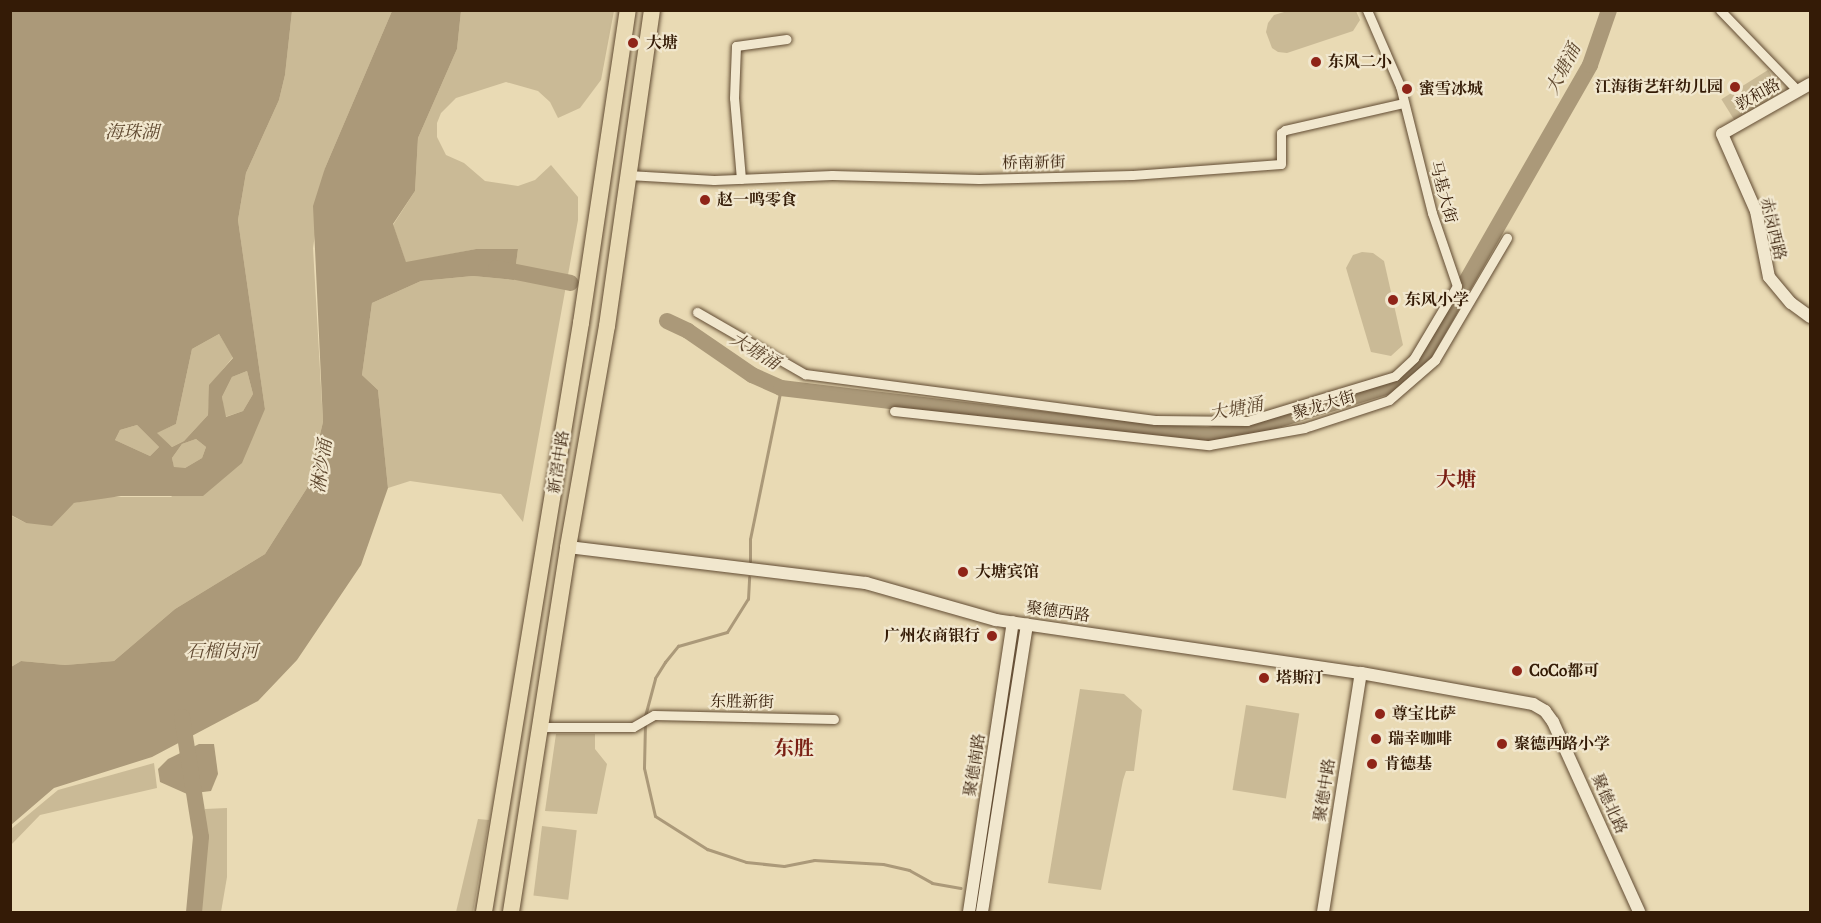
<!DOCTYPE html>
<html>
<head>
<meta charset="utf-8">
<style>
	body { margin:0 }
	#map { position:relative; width:1821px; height:923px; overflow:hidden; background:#e9dab4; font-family:"IM FELL Great Primer","Noto Serif SC",serif }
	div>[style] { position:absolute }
	.green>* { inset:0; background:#caba96; transform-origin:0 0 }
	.water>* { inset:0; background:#ab9979 }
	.stream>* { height:3px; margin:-1.5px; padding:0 1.5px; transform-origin:1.5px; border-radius:1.5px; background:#ab9979 }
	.river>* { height:16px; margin:-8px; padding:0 8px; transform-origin:8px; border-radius:8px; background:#ab9979 }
	.roads { filter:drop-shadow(0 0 2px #614b32) drop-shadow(0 0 2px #614b32) }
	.minor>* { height:9px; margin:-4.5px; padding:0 4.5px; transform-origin:4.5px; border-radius:4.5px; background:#f1e7ce }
	.tertiary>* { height:12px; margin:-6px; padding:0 6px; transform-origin:6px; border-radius:6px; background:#f1e7ce }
	.trunk>* { height:16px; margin:-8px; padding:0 8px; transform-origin:8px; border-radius:8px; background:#e9dab4 }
	.dots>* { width:16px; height:16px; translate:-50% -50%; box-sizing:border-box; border:3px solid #f1e7ce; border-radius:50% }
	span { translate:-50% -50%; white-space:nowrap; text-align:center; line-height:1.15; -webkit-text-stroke:4.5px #f1e7ce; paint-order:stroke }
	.poi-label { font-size:16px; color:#341b06; font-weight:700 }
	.left { translate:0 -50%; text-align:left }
	.right { translate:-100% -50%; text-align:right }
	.street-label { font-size:16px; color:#341b06 }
	.water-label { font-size:18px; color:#5e472e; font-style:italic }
	.quarter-label { font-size:20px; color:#7a1f14; font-weight:700 }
	.frame { position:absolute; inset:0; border:12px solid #341b06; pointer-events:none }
</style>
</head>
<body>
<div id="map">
	<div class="green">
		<div style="clip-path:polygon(1291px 10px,1356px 11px,1360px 20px,1353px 31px,1287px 53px,1278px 52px,1272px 48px,1266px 32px,1268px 23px,1274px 15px)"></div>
		<div style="clip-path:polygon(292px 11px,392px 11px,325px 168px,313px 248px,323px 422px,307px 488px,265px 554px,175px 609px,114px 661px,65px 665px,21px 661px,11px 667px,10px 515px,26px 523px,74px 503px,106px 497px,171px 497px,265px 409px,238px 220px,246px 173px,279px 100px,285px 75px)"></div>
		<div style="clip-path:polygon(461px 11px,614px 11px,601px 80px,580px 108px,558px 118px,550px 102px,538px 91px,506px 82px,456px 98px,441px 113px,437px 123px,437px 137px,446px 155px,464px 163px,485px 181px,518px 186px,535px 180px,551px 165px,578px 197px,578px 220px,523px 522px,501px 494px,410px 481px,388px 488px,378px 390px,362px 375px,372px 303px,421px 281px,473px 276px,514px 280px,518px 249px,476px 249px,406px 263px,393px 225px,415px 191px,418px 138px,457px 49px)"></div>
		<div style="left:1768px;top:70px;width:26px;height:55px;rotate:58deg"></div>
		<div style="clip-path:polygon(1362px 252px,1373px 253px,1384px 261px,1403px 345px,1391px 356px,1371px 352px,1346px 268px,1353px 255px)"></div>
		<div style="clip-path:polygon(219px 334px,233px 357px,210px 385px,208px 415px,184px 441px,172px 447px,156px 433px,176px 424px,192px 349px)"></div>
		<div style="clip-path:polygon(247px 371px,253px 394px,243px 411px,225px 417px,222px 397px,232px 377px)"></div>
		<div style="clip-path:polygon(137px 425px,159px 447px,150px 456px,115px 440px,120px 430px)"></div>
		<div style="clip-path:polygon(196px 439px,206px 447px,202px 458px,185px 468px,174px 468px,172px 458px,182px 444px)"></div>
		<div style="clip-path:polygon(1080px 689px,1124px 694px,1142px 710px,1134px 771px,1126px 771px,1123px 780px,1101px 890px,1048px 883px)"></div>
		<div style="left:1246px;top:705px;width:54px;height:86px;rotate:9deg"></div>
		<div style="clip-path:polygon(556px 734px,595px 734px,595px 749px,607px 764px,597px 814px,545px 811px)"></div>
		<div style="clip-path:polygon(154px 763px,157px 788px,40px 815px,11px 845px,11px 829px,58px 790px)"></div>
		<div style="clip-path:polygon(227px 808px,227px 877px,221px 912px,199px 912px,205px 809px)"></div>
		<div style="clip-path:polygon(478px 819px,489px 820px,473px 912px,456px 912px)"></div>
		<div style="left:542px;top:826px;width:35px;height:70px;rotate:7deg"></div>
	</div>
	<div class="water">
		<div style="clip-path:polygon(evenodd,10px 11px,292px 11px,285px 75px,279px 100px,246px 173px,238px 220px,265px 409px,242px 463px,203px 496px,121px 496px,74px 503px,52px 526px,26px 523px,11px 515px,10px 11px,219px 334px,233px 358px,209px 385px,208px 415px,184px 441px,172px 447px,157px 433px,176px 424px,192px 349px,219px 334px,10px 11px,247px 371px,253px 394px,243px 411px,226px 417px,222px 397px,232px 377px,247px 371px,10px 11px,137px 425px,159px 447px,150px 456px,115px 440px,120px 430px,137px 425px,10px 11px,196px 439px,206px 447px,202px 458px,185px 468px,174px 467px,172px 458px,182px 444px,196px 439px)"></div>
		<div style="clip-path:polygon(392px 11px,461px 11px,457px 49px,418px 138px,415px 191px,393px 224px,406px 262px,476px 249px,518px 249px,514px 280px,473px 276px,421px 281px,372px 303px,362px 375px,378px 390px,388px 488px,361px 565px,297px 660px,258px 701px,152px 757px,54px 788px,11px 825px,11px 667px,21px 661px,65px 665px,114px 661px,175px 609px,265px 554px,307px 488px,323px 422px,313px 206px,325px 168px)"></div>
		<div style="clip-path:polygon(199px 744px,214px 744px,218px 774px,211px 791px,187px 794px,160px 782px,158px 769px,168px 759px)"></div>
	</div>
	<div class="stream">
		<div style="left:750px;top:561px;width:22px;rotate:-90deg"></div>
		<div style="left:750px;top:539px;width:154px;rotate:-78.4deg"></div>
		<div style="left:645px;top:716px;width:39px;rotate:-75deg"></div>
		<div style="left:655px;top:678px;width:19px;rotate:-58deg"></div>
		<div style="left:665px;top:662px;width:21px;rotate:-51deg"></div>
		<div style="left:678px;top:646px;width:51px;rotate:-15.9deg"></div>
		<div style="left:727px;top:632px;width:39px;rotate:-58deg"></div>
		<div style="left:748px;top:599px;width:22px;rotate:-87deg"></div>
		<div style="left:645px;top:723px;width:45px;rotate:91.3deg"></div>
		<div style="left:644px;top:768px;width:49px;rotate:77.1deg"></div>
		<div style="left:655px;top:816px;width:62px;rotate:32.4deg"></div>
		<div style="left:707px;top:849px;width:41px;rotate:18.4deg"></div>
		<div style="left:746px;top:862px;width:38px;rotate:6deg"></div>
		<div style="left:784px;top:866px;width:31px;rotate:-11deg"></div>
		<div style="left:814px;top:860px;width:69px;rotate:3.3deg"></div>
		<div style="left:883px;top:864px;width:27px;rotate:13deg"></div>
		<div style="left:909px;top:870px;width:26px;rotate:29deg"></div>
		<div style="left:932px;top:883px;width:29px;rotate:10deg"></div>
	</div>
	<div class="river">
		<div style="left:496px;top:268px;width:76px;rotate:11.3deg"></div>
		<div style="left:667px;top:321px;width:23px;rotate:25deg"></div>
		<div style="left:688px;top:331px;width:78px;rotate:34.5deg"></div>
		<div style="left:752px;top:375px;width:32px;rotate:24deg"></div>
		<div style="left:781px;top:388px;width:372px;rotate:6.8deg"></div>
		<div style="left:1150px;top:432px;width:58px;rotate:3deg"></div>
		<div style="left:1208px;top:435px;width:44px;rotate:-9.2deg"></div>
		<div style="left:1251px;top:428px;width:158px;rotate:-16.9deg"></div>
		<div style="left:1402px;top:382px;width:35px;rotate:-51deg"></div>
		<div style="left:1424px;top:355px;width:334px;rotate:-60.2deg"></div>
		<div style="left:1590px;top:65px;width:58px;rotate:-70.9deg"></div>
		<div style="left:182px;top:717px;width:121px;rotate:81deg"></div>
		<div style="left:201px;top:837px;width:75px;rotate:95.3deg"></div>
	</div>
	<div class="roads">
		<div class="minor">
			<div style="left:1720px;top:10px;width:112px;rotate:46.1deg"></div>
			<div style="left:628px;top:175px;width:86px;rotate:3.3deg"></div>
			<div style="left:714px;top:180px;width:118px;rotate:-2.4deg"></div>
			<div style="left:832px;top:175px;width:147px;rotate:1.6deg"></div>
			<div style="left:979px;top:179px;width:153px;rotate:-1.5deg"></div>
			<div style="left:1132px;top:175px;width:149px;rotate:-4.2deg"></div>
			<div style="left:1281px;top:164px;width:31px;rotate:-90deg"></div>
			<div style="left:1281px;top:133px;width:5px;rotate:-37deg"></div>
			<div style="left:1285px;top:130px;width:122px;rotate:-12.8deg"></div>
			<div style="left:741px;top:179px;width:81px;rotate:-94.9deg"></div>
			<div style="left:734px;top:98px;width:52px;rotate:-87.8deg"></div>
			<div style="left:736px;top:46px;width:51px;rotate:-7.8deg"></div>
			<div style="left:697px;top:312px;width:125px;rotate:29.9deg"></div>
			<div style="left:805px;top:374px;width:353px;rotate:7.5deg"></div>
			<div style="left:1155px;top:420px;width:92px;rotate:0.6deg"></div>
			<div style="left:1247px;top:421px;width:155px;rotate:-16.9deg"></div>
			<div style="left:1395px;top:376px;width:26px;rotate:-43deg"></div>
			<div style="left:1414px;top:358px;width:84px;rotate:-59.2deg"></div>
			<div style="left:1457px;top:286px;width:77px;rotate:-108.9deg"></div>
			<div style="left:1432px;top:213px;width:131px;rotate:-104.1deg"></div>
			<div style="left:1400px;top:86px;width:83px;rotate:-113.5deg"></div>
			<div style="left:894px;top:411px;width:317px;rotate:6.2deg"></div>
			<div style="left:1209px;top:445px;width:97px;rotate:-10.1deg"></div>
			<div style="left:1304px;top:428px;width:89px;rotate:-18.2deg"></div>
			<div style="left:1389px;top:400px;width:61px;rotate:-41deg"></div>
			<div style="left:1435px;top:360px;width:142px;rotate:-59.5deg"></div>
			<div style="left:538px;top:727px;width:95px"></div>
			<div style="left:633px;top:727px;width:24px;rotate:-30deg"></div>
			<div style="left:654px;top:715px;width:180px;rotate:1.3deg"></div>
		</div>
		<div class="tertiary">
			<div style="left:1810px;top:84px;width:101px;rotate:150.4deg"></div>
			<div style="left:1722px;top:134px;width:84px;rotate:66.2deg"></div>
			<div style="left:1756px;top:211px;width:67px;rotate:78.9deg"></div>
			<div style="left:1769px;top:277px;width:34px;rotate:50deg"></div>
			<div style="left:1791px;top:303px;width:24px;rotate:36deg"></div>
			<div style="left:568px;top:547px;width:300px;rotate:6.9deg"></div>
			<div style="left:866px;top:583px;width:135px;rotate:15.9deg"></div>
			<div style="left:996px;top:620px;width:369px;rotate:8.3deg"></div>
			<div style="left:1361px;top:673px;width:175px;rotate:10.2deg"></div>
			<div style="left:1533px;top:704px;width:14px;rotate:30deg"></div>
			<div style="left:1545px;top:711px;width:14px;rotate:54deg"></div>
			<div style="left:1553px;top:722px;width:209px;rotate:65.6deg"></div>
			<div style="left:969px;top:912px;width:293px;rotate:-81.4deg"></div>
			<div style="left:982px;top:912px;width:291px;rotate:-81.1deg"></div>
			<div style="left:1323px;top:912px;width:242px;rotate:-81deg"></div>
		</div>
		<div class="trunk">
			<div style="left:484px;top:912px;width:597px;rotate:-80.65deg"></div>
			<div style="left:581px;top:323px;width:317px;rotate:-81.5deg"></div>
			<div style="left:511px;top:912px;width:369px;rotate:-81.1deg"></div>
			<div style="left:568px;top:547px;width:224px;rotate:-80deg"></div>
			<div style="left:607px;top:326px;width:319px;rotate:-81.9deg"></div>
		</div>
	</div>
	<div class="dots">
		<div style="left:633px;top:43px;background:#8f2418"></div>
		<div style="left:1316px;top:62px;background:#8f2418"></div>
		<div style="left:1735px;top:87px;background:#8f2418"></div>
		<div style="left:1407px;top:89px;background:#8f2418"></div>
		<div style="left:705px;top:200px;background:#8f2418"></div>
		<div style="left:1393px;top:300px;background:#8f2418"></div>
		<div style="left:963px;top:572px;background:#8f2418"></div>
		<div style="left:992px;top:636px;background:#8f2418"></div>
		<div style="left:1517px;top:671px;background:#8f2418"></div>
		<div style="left:1264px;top:678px;background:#8f2418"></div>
		<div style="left:1380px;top:714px;background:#8f2418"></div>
		<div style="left:1376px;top:739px;background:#8f2418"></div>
		<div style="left:1502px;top:744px;background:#8f2418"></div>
		<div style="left:1372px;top:764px;background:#8f2418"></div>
	</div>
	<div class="poi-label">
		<span class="left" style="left:646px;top:43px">大塘</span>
		<span class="left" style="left:1328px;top:62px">东风二小</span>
		<span class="right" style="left:1723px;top:87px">江海街艺轩幼儿园</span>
		<span class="left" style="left:1419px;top:89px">蜜雪冰城</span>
		<span class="left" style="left:717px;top:200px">赵一鸣零食</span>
		<span class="left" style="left:1405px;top:300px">东风小学</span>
		<span class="left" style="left:975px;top:572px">大塘宾馆</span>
		<span class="right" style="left:980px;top:636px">广州农商银行</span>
		<span class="left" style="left:1529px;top:671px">CoCo都可</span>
		<span class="left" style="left:1276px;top:678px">塔斯汀</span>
		<span class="left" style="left:1392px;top:714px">尊宝比萨</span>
		<span class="left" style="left:1388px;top:739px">瑞幸咖啡</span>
		<span class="left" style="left:1514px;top:744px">聚德西路小学</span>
		<span class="left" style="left:1384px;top:764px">肯德基</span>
	</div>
	<div class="street-label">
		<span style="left:1758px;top:95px;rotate:-29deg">敦和路</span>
		<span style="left:1034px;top:163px;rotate:-1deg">桥南新街</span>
		<span style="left:1443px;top:192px;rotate:75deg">马基大街</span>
		<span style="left:1773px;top:229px;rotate:77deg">赤岗西路</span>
		<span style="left:1324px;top:405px;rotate:-16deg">聚龙大街</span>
		<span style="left:559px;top:462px;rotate:-81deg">新滘中路</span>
		<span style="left:1058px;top:612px;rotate:8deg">聚德西路</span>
		<span style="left:742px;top:702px;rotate:1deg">东胜新街</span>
		<span style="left:975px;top:765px;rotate:-81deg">聚德南路</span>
		<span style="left:1325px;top:790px;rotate:-81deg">聚德中路</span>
		<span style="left:1609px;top:804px;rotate:66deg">聚德北路</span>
	</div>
	<div class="water-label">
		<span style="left:1563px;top:69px;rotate:-63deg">大塘涌</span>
		<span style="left:132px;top:132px">海珠湖</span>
		<span style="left:755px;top:351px;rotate:31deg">大塘涌</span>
		<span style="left:1236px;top:409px;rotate:-11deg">大塘涌</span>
		<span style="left:322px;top:466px;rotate:-82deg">淋沙涌</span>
		<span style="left:222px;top:651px">石榴岗河</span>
	</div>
	<div class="quarter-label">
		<span style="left:1456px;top:479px">大塘</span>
		<span style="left:794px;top:748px">东胜</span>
	</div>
	<div class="frame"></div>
</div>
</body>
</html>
